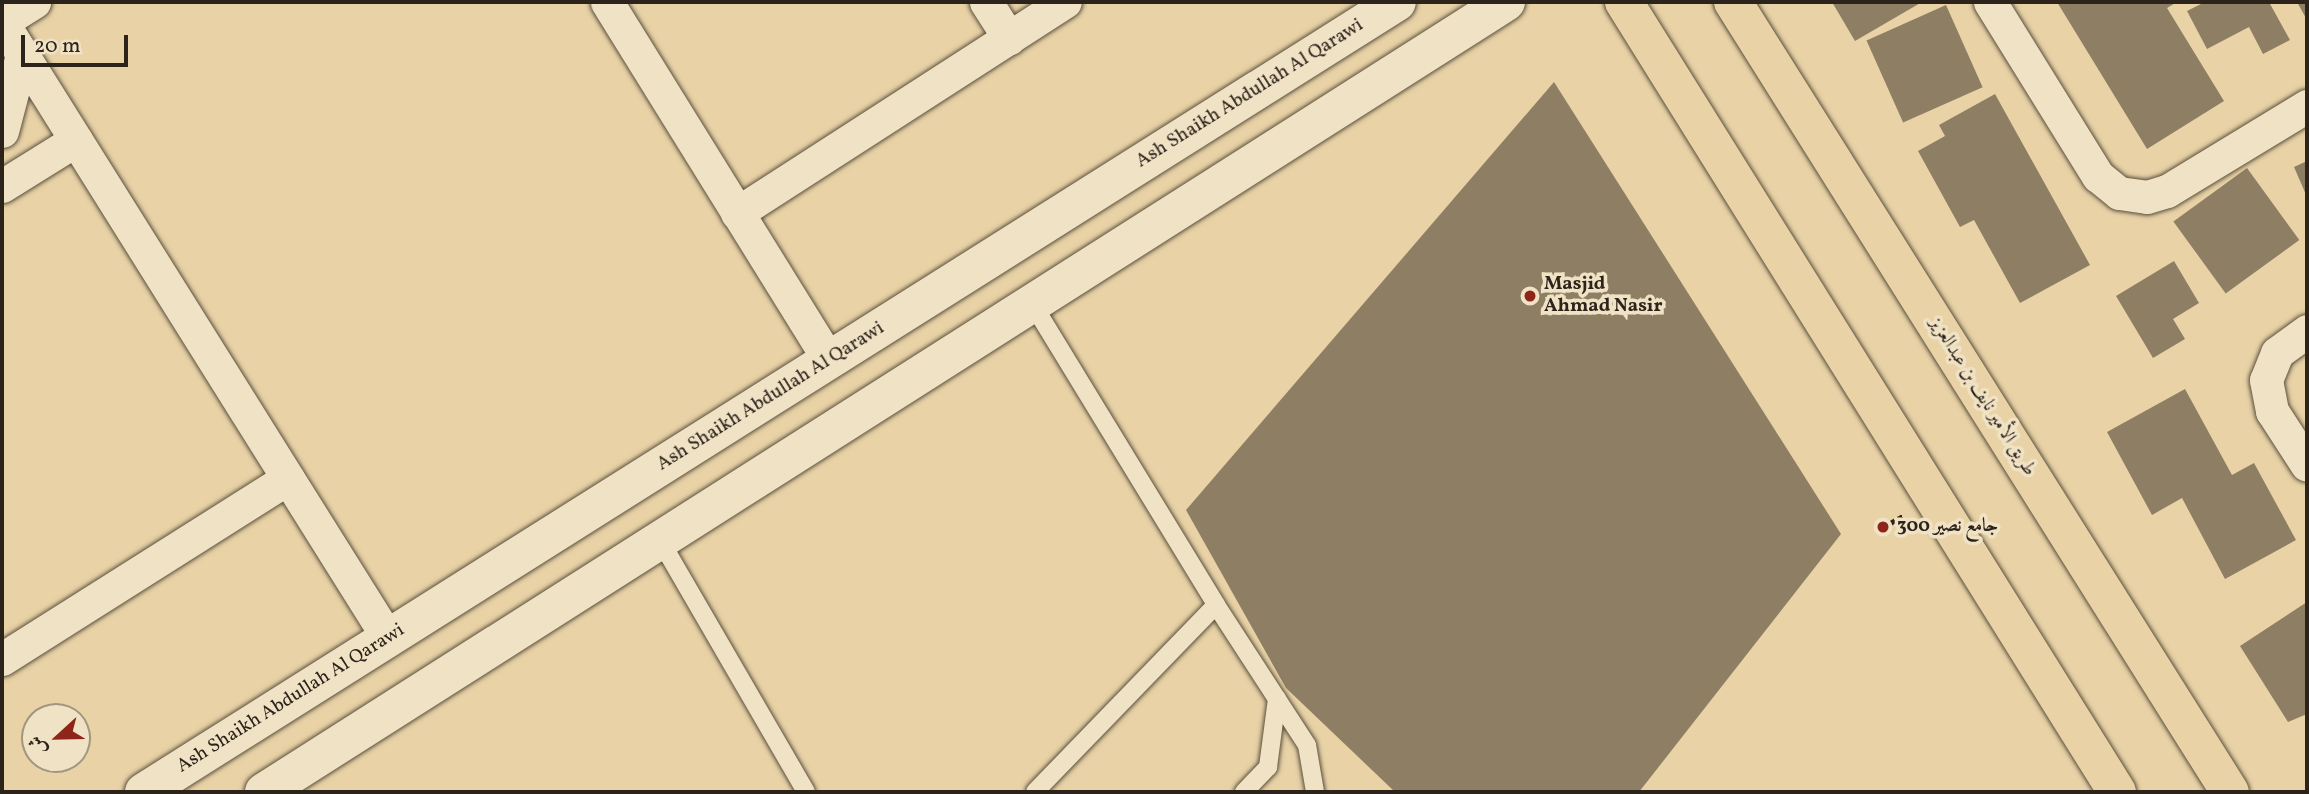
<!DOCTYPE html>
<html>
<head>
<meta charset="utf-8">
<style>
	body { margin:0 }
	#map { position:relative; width:2309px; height:794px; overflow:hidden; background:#e8d2a6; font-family:Vollkorn,Amiri,serif }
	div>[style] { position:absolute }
	.building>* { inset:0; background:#8e7e63; transform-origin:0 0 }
	.path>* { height:4.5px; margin-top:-2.25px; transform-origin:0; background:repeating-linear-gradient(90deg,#2c241b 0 5px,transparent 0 8.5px) }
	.roads { filter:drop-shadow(0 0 2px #5b503e) drop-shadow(0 0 2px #5b503e) }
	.lane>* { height:18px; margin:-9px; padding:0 9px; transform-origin:9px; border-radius:9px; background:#f0e2c5 }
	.street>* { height:33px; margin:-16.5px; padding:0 16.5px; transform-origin:16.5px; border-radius:16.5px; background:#f0e2c5 }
	.secondary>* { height:38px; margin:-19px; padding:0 19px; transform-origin:19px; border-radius:19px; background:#f0e2c5 }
	.primary>* { height:38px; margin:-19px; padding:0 19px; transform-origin:19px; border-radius:19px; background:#e8d2a6 }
	.dots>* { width:19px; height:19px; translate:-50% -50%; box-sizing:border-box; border:4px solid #f0e2c5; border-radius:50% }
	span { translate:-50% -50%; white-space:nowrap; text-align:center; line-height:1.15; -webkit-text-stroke:7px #f0e2c5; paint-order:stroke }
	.street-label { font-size:19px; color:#2c241b }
	.poi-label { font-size:19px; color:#2c241b; font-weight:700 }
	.left { translate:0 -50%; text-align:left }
	.frame { position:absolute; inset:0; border:4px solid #2c241b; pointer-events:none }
	.north { position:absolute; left:21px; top:703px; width:70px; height:70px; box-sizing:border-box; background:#f0e2c5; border:2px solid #a29681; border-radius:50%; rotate:248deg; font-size:19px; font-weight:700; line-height:28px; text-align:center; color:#2c241b }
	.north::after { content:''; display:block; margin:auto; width:24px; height:32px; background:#8f2418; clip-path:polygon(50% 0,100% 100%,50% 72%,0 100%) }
	.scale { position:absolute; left:21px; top:35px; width:107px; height:32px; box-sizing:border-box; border:4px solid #2c241b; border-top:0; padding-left:9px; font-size:21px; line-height:24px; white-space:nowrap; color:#2c241b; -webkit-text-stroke:5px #f0e2c5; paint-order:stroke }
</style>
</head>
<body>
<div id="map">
	<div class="building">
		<div style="clip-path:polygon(1832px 2px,1922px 2px,1855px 41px)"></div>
		<div style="clip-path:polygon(2057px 2px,2177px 2px,2167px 8px,2224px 101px,2147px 149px)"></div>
		<div style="clip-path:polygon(2205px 2px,2269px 2px,2290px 40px,2263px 54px,2249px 27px,2207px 49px,2187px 11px)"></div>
		<div style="clip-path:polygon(2297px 2px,2307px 2px,2307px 20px)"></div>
		<div style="left:1946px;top:5px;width:90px;height:87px;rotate:66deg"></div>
		<div style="clip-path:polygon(1554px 82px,1841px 534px,1639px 792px,1395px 792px,1286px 688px,1186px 510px)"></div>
		<div style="clip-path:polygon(1995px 94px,2090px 265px,2020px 303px,1974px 220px,1960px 227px,1918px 151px,1945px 136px,1939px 125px)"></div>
		<div style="clip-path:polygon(2307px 161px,2307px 197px,2294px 167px)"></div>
		<div style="left:2247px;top:168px;width:89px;height:91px;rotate:54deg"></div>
		<div style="clip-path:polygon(2174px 261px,2199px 303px,2173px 319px,2185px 339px,2153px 358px,2116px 296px)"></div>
		<div style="clip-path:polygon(2185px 389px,2232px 475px,2254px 463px,2296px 540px,2225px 579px,2182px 498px,2152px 515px,2107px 432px)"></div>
		<div style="clip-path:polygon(2307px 602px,2307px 714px,2288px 722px,2240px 646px)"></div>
	</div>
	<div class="path">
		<div style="left:1883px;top:527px;width:23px;rotate:-29deg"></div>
	</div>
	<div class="roads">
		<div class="lane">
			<div style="left:1032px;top:303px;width:354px;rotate:58.6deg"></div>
			<div style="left:1216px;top:605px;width:260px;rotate:134.1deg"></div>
			<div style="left:660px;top:540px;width:291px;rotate:59.9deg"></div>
			<div style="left:1216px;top:605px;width:167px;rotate:57deg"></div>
			<div style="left:1307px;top:745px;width:48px;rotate:80.3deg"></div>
			<div style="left:1244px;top:792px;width:35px;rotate:-46deg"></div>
			<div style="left:1268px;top:767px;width:69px;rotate:-82.5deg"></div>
		</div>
		<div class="street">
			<div style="left:607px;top:2px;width:421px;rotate:58.2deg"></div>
			<div style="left:986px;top:2px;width:43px;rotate:57.4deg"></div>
			<div style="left:1990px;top:2px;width:205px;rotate:58.2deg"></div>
			<div style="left:2098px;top:176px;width:27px;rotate:39deg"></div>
			<div style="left:2119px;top:193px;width:28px;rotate:8deg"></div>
			<div style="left:2147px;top:197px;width:21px;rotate:-17deg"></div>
			<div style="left:2167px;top:191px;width:164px;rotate:-31.3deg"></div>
			<div style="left:2px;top:22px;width:727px;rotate:57.93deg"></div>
			<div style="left:2px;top:22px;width:38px;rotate:-32deg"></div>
			<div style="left:2px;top:131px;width:79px;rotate:-75.3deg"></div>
			<div style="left:2px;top:186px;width:87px;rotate:-31.9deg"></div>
			<div style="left:737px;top:213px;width:390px;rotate:-32.8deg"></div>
			<div style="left:2307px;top:331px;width:37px;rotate:144deg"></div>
			<div style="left:2277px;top:353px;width:29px;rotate:112deg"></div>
			<div style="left:2266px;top:380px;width:32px;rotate:79deg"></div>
			<div style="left:2272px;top:411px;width:64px;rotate:57.1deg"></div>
			<div style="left:2px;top:659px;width:338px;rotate:-32.3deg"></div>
		</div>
		<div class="secondary">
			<div style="left:144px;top:792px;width:1481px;rotate:-32.23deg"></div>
			<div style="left:264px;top:792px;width:1472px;rotate:-32.46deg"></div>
		</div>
		<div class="primary">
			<div style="left:1624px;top:2px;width:931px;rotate:58.03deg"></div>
			<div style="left:1733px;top:2px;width:933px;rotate:57.83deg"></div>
		</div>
	</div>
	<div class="dots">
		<div style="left:1530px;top:296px;background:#8f2418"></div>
		<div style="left:1883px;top:527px;background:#8f2418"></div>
	</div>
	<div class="street-label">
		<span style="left:1250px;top:94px;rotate:-32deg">Ash Shaikh Abdullah Al Qarawi</span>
		<span style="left:771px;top:397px;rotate:-32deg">Ash Shaikh Abdullah Al Qarawi</span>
		<span style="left:1982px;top:397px;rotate:58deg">طريق الأمير نايف بن عبدالعزيز</span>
		<span style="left:291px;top:699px;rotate:-32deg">Ash Shaikh Abdullah Al Qarawi</span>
	</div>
	<div class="poi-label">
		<span class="left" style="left:1544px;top:296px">Masjid<br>Ahmad Nasir</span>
		<span class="left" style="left:1897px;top:527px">جامع نصير 300</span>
	</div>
	<div class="frame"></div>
	<div class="north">ش</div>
	<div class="scale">20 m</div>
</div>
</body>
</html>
